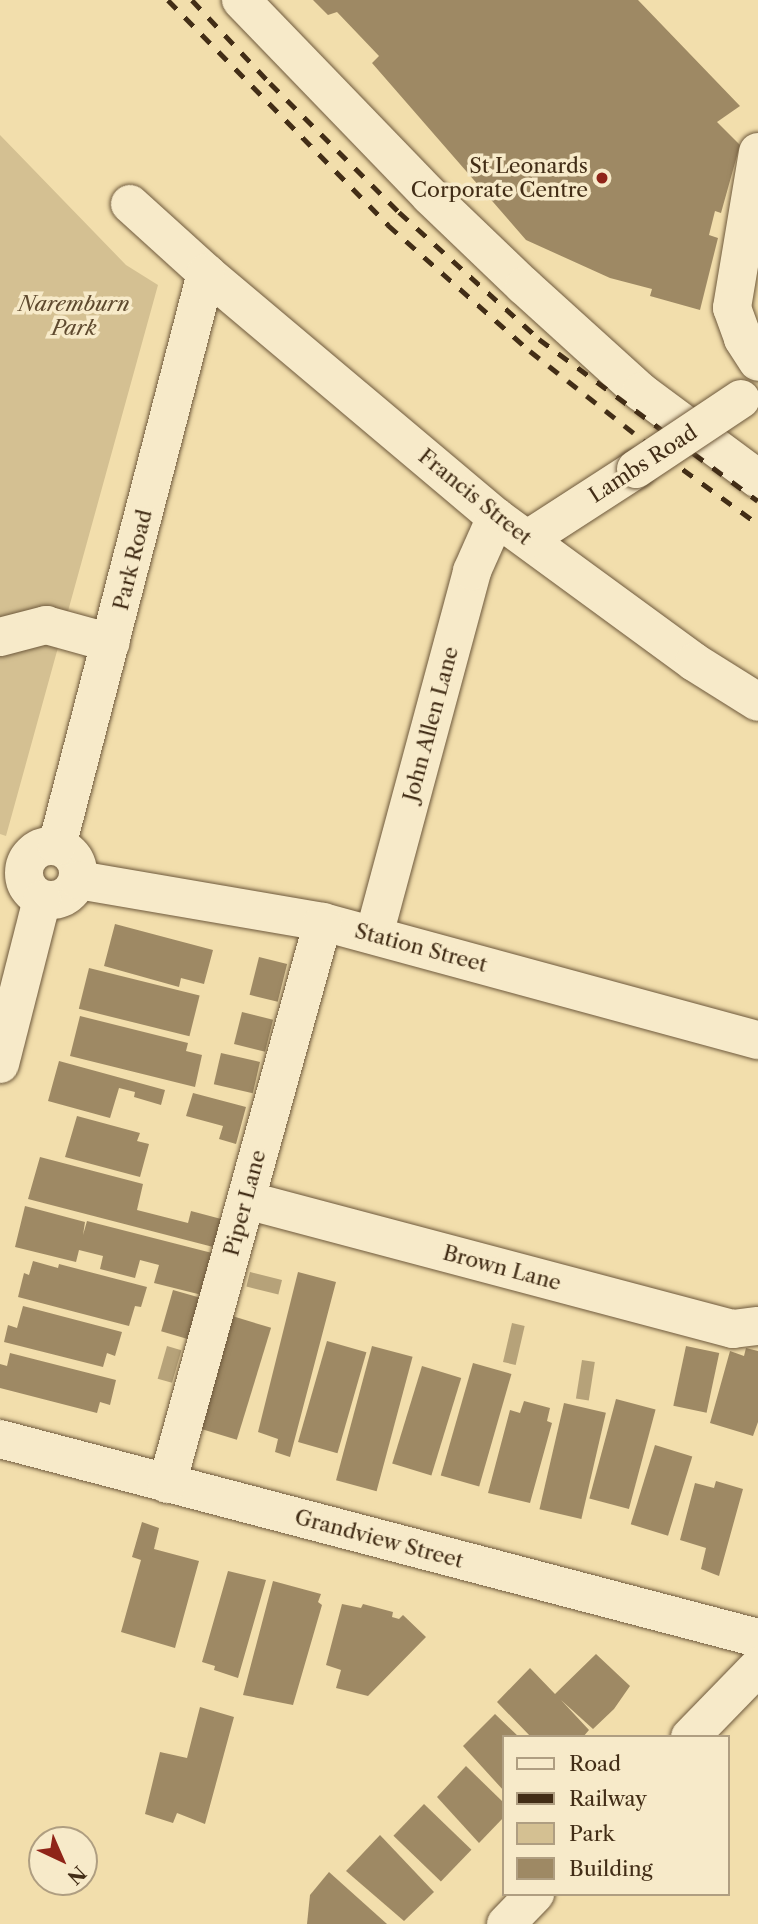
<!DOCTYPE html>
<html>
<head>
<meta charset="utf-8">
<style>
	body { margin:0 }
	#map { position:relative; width:758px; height:1924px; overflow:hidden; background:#f2deac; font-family:"Libre Caslon Text",serif }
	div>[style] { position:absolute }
	.green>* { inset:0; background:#d4c092 }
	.water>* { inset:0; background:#b6a279; transform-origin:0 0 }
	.building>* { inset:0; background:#9e8964; transform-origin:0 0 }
	.roads { filter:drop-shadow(0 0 2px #6e593c) drop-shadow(0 0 2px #6e593c) }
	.minor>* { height:38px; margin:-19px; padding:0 19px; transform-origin:19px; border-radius:19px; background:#f7eac9 }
	.minor>.ring { margin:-19px; padding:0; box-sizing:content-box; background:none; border:38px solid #f7eac9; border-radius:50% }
	.rail>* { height:5px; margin-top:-2.5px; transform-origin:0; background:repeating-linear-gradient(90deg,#422d16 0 12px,transparent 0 24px) }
	.bridges { filter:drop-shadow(0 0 2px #6e593c) drop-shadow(0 0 2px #6e593c) }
	.minor-bridge>* { height:38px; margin:-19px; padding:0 19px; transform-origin:19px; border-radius:19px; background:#f7eac9 }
	.dots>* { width:19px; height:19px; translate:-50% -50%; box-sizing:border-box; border:4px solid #f7eac9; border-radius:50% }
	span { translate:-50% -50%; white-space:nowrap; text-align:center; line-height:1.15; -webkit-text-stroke:7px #f7eac9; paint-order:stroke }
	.poi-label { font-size:21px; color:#422d16 }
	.right { translate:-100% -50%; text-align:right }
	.park-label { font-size:21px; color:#5f4a2f; font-style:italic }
	.street-label { font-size:21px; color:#422d16 }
	.legend { position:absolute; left:502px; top:1735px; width:228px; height:161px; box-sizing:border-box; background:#f7eac9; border:2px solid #af9e81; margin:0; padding:9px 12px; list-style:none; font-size:21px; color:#422d16 }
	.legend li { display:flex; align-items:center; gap:14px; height:35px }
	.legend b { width:35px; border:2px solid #af9e81 }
	.north { position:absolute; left:28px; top:1826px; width:70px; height:70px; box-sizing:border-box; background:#f7eac9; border:2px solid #af9e81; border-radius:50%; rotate:136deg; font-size:19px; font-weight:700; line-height:28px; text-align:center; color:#422d16 }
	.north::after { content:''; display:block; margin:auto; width:24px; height:32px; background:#8f2418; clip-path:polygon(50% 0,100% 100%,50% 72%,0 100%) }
</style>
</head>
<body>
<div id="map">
	<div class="green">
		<div style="clip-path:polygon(0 135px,126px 265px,158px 285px,6px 836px,0 834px)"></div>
	</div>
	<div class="water">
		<div style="left:250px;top:1272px;width:33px;height:15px;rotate:14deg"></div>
		<div style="left:512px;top:1323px;width:13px;height:40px;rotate:13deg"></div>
		<div style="left:167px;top:1346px;width:15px;height:34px;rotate:16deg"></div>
		<div style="left:582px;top:1360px;width:13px;height:39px;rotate:9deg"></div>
	</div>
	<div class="building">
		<div style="clip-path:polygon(313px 0,638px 0,740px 106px,717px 122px,740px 145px,721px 213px,715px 211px,709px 235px,718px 238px,700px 310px,650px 296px,652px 289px,610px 278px,526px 240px,372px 63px,379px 56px,337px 12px,328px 15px)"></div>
		<div style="clip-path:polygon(115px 924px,213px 950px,204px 984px,181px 978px,179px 987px,104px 966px)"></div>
		<div style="left:259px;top:957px;width:29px;height:39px;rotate:14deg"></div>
		<div style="left:89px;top:968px;width:114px;height:42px;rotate:14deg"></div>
		<div style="left:242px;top:1012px;width:32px;height:33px;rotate:14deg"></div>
		<div style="clip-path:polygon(80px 1016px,188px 1043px,186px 1051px,202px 1055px,195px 1087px,70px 1056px)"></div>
		<div style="left:221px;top:1053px;width:40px;height:32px;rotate:13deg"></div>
		<div style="clip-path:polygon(59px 1061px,165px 1090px,161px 1105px,134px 1097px,135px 1092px,119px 1088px,110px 1118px,48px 1101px)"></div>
		<div style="clip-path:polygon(193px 1093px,246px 1107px,236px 1144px,219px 1139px,223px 1126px,186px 1116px)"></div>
		<div style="clip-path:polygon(77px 1116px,140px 1133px,137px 1141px,149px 1144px,140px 1177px,65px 1157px)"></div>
		<div style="clip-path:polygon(40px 1157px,143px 1184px,137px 1210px,188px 1223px,191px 1211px,225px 1220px,217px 1248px,28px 1199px)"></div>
		<div style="clip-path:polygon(25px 1206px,85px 1222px,83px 1235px,87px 1221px,212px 1253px,202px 1295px,154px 1283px,159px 1265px,140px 1260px,135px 1278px,100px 1269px,103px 1256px,79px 1250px,76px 1262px,15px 1247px)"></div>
		<div style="clip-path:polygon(33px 1261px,58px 1268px,59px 1264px,147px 1287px,141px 1307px,135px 1306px,129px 1326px,18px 1297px,24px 1273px,29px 1275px)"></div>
		<div style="clip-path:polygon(298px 1272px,336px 1282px,290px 1457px,275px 1452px,278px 1439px,258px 1432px)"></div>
		<div style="left:173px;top:1290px;width:32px;height:43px;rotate:16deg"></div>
		<div style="clip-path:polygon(23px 1306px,122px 1332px,115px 1356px,107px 1353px,103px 1367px,4px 1342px,8px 1325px,17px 1328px)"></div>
		<div style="left:229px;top:1315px;width:44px;height:117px;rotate:17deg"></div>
		<div style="left:327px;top:1341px;width:41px;height:105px;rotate:16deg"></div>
		<div style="left:372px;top:1346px;width:42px;height:139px;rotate:15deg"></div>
		<div style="left:686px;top:1346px;width:34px;height:61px;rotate:12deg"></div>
		<div style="clip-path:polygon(746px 1348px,758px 1351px,758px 1422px,753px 1436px,710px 1423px,730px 1351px,744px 1356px)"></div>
		<div style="clip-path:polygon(10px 1353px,116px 1380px,110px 1405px,100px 1402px,97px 1413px,0 1388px,0 1364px,7px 1366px)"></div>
		<div style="left:473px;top:1363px;width:40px;height:117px;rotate:16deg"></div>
		<div style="left:422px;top:1366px;width:41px;height:102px;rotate:17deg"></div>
		<div style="left:616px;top:1399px;width:41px;height:103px;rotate:15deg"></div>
		<div style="clip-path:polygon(524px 1401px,550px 1408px,547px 1421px,552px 1423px,530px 1503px,488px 1493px,510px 1410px,520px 1413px)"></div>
		<div style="left:564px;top:1403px;width:43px;height:109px;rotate:13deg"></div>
		<div style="left:655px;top:1445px;width:39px;height:83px;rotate:17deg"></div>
		<div style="clip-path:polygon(716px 1481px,743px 1489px,719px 1576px,701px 1569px,706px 1548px,680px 1540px,695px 1483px,714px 1488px)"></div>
		<div style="clip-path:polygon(142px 1522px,159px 1528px,154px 1549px,199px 1561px,175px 1648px,121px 1632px,141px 1560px,132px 1557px)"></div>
		<div style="clip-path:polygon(228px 1571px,266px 1580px,238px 1678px,214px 1670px,215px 1666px,202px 1662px)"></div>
		<div style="clip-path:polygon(273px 1581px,321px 1594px,318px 1602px,322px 1605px,293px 1705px,243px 1695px)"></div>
		<div style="clip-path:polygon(342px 1604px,361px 1608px,363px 1604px,393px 1612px,392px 1617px,399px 1619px,403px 1615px,426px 1637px,368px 1696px,336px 1688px,341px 1670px,326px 1665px)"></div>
		<div style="clip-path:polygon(596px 1654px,630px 1686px,614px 1709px,593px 1729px,561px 1700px,589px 1730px,583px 1737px,531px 1737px,497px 1702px,530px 1668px,555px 1694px)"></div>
		<div style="clip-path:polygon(200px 1707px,234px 1717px,205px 1824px,177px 1813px,173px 1823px,145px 1814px,160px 1752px,187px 1758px)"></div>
		<div style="clip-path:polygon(495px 1714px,519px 1737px,504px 1737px,504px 1791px,463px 1746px)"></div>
		<div style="clip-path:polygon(466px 1766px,504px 1803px,504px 1817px,479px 1843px,437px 1797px)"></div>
		<div style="left:424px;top:1804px;width:66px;height:44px;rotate:44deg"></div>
		<div style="clip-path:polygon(380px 1835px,434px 1892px,404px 1921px,346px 1871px)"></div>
		<div style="clip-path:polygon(329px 1872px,387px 1924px,307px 1924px,310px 1895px)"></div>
	</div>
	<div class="roads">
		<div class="minor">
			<div style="left:241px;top:0;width:272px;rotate:46deg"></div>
			<div style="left:430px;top:196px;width:130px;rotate:43.8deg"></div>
			<div style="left:524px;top:286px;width:158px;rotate:42.2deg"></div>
			<div style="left:641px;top:392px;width:146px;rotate:36.6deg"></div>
			<div style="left:758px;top:152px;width:158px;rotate:99.5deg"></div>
			<div style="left:732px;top:308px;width:33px;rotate:70deg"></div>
			<div style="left:743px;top:339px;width:27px;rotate:57deg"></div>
			<div style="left:130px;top:204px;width:103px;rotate:42.2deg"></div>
			<div style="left:206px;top:273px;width:379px;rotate:40.1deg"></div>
			<div style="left:496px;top:517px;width:245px;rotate:36.2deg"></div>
			<div style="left:694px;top:662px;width:75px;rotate:32deg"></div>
			<div style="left:528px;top:539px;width:129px;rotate:-32.9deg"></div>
			<div style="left:0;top:637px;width:48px;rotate:-14.6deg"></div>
			<div style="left:46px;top:625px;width:67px;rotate:15.5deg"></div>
			<div class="ring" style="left:24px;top:846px;width:16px;height:16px"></div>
			<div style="left:57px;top:846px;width:592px;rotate:-75.42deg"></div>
			<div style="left:78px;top:880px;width:249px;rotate:9.7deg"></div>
			<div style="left:323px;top:922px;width:451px;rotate:15.2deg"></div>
			<div style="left:374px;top:935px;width:377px;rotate:-74.9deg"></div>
			<div style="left:472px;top:571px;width:59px;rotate:-66deg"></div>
			<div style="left:0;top:1064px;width:170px;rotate:-75.7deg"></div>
			<div style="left:246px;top:1200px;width:504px;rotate:14.84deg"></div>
			<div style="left:733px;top:1329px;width:25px;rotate:-7deg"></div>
			<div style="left:0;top:1439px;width:784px;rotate:14.71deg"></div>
			<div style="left:167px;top:1484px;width:583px;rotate:-74.49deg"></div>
			<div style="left:690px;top:1737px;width:98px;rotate:-45.8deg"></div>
			<div style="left:506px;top:1924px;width:42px;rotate:-46deg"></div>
		</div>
	</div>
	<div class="rail">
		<div style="left:168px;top:0;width:315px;rotate:45.6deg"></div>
		<div style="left:388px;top:225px;width:190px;rotate:41.6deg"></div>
		<div style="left:530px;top:351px;width:145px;rotate:38.3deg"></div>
		<div style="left:644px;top:441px;width:141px;rotate:36.1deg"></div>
		<div style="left:192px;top:0;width:114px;rotate:46.8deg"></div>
		<div style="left:270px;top:83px;width:182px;rotate:45deg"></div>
		<div style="left:399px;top:212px;width:189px;rotate:42.2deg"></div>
		<div style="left:539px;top:339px;width:272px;rotate:36.5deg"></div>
	</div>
	<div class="bridges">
		<div class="minor-bridge">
			<div style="left:636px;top:469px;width:126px;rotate:-33.7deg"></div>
		</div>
	</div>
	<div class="dots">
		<div style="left:602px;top:178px;background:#8f2418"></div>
	</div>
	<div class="poi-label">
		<span class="right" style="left:588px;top:178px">St Leonards<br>Corporate Centre</span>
	</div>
	<div class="park-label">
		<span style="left:74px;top:316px">Naremburn<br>Park</span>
	</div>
	<div class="street-label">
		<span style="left:643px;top:464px;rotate:-33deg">Lambs Road</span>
		<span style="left:475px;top:497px;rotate:39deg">Francis Street</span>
		<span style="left:133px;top:560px;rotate:-76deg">Park Road</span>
		<span style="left:431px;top:724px;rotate:-75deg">John Allen Lane</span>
		<span style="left:421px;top:948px;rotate:15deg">Station Street</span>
		<span style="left:245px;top:1203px;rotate:-75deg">Piper Lane</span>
		<span style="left:502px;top:1268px;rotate:15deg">Brown Lane</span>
		<span style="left:379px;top:1539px;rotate:15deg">Grandview Street</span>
	</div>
	<ul class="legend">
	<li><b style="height:9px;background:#f7eac9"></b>Road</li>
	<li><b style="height:9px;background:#422d16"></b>Railway</li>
	<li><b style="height:19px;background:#d4c092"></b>Park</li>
	<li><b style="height:19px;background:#9e8964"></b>Building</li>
	</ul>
	<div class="north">N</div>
</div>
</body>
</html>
